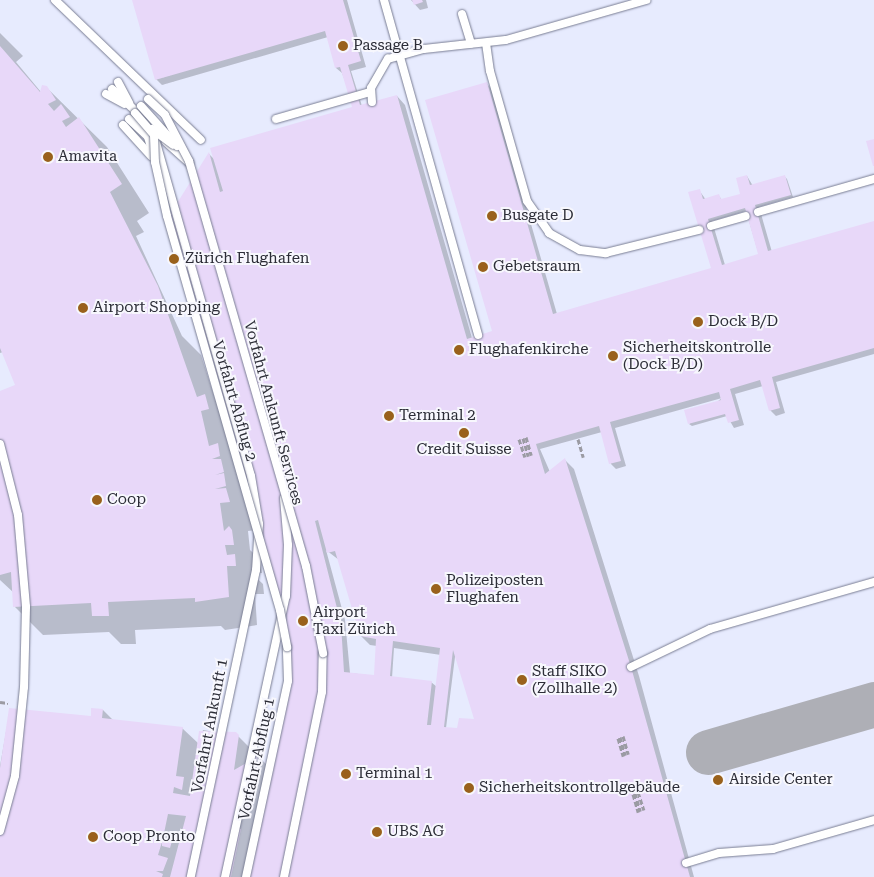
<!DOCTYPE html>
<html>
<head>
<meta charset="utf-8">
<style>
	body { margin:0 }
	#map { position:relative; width:874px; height:877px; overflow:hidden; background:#f7f7fd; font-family:"Roboto Serif",serif }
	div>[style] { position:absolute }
	.built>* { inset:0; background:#e7ebfe; transform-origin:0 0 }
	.shadow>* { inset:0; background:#0003 }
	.taxiway>* { height:45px; margin:-22.5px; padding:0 22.5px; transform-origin:22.5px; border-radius:22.5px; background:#aeafb6 }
	.building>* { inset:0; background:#e8d8f9 }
	.path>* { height:3px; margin-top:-1.5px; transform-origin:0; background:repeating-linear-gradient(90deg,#9b9ba3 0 5px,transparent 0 7.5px) }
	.roads { filter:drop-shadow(0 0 1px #797d93) drop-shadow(0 0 1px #797d93) }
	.lane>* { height:8px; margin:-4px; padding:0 4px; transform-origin:4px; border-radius:4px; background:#fff }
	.bridges { filter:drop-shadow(0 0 1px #797d93) drop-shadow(0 0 1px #797d93) }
	.lane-bridge>* { height:8px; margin:-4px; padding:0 4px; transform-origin:4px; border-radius:4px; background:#fff }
	.dots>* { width:14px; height:14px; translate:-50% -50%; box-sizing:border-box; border:2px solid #f7f7fd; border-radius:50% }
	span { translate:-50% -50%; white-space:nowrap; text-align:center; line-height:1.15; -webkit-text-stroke:4px #f7f7fd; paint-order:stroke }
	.poi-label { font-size:15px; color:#2c2d37 }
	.left { translate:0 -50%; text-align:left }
	.street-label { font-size:15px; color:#2c2d37 }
</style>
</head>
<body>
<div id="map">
	<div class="built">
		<div style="left:0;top:0;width:874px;height:877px"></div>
	</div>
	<div class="shadow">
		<div style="clip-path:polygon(evenodd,134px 0,347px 0,366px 67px,351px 71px,362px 106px,397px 96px,405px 105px,472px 338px,493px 332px,487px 84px,492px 89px,557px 314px,712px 269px,699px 190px,706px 200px,719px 196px,722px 200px,740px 195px,747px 176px,753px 186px,785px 177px,787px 179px,793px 197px,759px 207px,772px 252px,874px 222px,874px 354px,776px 382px,785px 413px,776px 416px,770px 410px,763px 386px,735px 394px,744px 425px,734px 428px,727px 416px,692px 426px,689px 424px,722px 398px,615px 428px,626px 466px,616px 469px,611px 464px,602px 432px,540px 449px,550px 472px,565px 460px,574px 469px,639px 676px,694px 877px,249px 877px,291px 684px,289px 640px,257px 530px,248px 531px,250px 550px,260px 559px,262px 573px,251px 573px,263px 584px,264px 594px,255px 594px,257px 625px,225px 630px,221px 626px,135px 630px,136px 644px,121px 644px,109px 632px,43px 635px,15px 607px,14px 593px,0 580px,0 392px,18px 385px,3px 352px,0 353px,0 33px,23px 56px,16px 62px,41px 92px,46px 87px,107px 147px,149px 213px,137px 221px,144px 232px,136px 236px,182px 336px,201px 355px,219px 411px,209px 154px,215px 160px,355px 108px,342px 73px,336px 68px,328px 37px,162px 85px,156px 79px,134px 0,746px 211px,759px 255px,725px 265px,712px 221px,746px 211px,134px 0,326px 550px,339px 560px,361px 636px,370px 645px,377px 646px,375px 676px,350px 673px,345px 620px,326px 550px,134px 0,394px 648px,441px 655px,437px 687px,431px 682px,392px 678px,394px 648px,134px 0,455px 657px,458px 657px,476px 720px,461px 730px,446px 728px,455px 657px)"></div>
		<div style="clip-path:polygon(411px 0,426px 0,428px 8px,420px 10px)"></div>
		<div style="clip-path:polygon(10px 709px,92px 718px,93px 709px,103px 710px,113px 720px,182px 728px,199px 744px,203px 730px,238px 736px,266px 764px,246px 877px,0 877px,0 766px)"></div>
	</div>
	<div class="taxiway">
		<div style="left:708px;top:752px;width:173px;rotate:-16.1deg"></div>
	</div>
	<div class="building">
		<div style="clip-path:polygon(evenodd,132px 0,343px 0,361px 61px,348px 65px,360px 105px,397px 95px,467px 339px,492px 331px,425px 100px,487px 82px,553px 314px,711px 268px,688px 192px,700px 189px,703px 199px,719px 194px,721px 199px,740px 194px,736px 178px,747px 175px,750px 185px,785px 175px,791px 195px,755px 205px,768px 251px,874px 221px,874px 348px,772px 377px,780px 408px,769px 411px,760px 380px,730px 389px,739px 420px,728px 423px,725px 414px,688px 424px,684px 410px,721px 400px,719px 392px,610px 422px,621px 461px,609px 464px,599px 426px,536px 444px,545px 474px,565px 458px,631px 667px,690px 877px,248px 877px,288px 696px,289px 654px,169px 216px,209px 152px,220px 192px,223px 191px,210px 148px,352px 107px,340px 67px,335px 68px,325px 31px,155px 80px,132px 0,745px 208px,758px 254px,722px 265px,708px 219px,745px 208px,132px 0,318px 520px,327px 553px,335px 551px,360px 636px,376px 639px,374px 675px,344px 672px,341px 624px,315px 521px,318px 520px,132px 0,393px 641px,440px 648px,431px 725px,427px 725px,432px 681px,390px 676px,393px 641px,132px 0,453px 650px,474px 719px,459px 718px,457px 728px,444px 727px,453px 650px)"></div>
		<div style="clip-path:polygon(412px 0,422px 0,423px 2px,414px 5px)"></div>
		<div style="clip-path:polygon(0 46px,40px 92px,42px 85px,47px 86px,56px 100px,48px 104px,54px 111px,61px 104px,70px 117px,62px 121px,66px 127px,79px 117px,122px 184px,110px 192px,158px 286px,197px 397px,205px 394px,209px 409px,201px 411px,209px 446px,218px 443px,220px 456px,212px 459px,221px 459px,224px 472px,215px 475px,224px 473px,226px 486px,215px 489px,226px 488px,230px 502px,220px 503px,224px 531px,229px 526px,232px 530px,234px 545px,225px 545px,227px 555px,235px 554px,236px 566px,227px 566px,229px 597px,195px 602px,195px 598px,108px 602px,109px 616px,92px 616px,91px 603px,13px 607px,11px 572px,0 575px,0 391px,15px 385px,0 348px)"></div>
		<div style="clip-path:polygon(874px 139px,874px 166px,873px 166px,866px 141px)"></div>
		<div style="clip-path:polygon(9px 708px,91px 716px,91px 708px,103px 709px,102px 718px,183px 727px,176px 776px,184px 777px,182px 790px,174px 787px,173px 793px,190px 796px,199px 731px,236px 732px,239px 735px,234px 770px,257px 757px,248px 797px,253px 798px,251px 808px,240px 806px,235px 828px,241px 829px,231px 877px,170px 877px,186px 816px,168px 814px,163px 838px,172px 841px,170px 848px,162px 846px,162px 842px,158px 855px,168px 858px,163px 871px,156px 871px,163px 874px,162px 877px,0 877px,0 768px)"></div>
	</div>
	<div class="path">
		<div style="left:526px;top:437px;width:19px;rotate:74deg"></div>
		<div style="left:523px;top:438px;width:19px;rotate:74deg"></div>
		<div style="left:519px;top:439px;width:19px;rotate:72deg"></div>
		<div style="left:578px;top:439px;width:19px;rotate:74deg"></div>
		<div style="left:0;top:702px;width:8px;rotate:7deg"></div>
		<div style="left:623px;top:736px;width:19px;rotate:74deg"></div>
		<div style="left:620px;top:737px;width:19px;rotate:74deg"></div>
		<div style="left:618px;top:738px;width:19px;rotate:74deg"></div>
		<div style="left:638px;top:792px;width:19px;rotate:72deg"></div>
		<div style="left:635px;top:793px;width:19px;rotate:74deg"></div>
		<div style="left:633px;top:794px;width:19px;rotate:74deg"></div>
	</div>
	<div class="roads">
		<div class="lane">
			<div style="left:55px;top:0;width:202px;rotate:43.8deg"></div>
			<div style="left:384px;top:0;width:348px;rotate:74.3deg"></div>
			<div style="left:462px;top:14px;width:31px;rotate:73deg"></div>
			<div style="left:486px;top:43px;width:28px;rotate:82deg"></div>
			<div style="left:490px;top:71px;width:135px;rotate:74.1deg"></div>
			<div style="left:527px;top:201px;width:39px;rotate:55deg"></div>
			<div style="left:549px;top:233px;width:35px;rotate:29deg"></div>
			<div style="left:580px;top:250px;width:26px;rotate:7deg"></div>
			<div style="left:606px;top:253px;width:96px;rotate:-13.9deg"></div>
			<div style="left:118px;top:82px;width:24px;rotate:62deg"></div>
			<div style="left:112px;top:89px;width:40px;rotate:43deg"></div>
			<div style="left:106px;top:94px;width:21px;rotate:28deg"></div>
			<div style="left:372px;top:102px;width:14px;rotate:-94deg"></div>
			<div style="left:371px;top:88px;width:34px;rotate:-60deg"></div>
			<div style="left:388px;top:59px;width:37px;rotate:-16deg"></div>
			<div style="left:424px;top:49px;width:82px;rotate:-6.3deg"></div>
			<div style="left:506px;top:40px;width:146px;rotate:-15.9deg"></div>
			<div style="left:129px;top:119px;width:26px;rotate:43deg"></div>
			<div style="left:148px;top:137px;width:17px;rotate:73deg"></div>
			<div style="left:276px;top:119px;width:98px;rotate:-16deg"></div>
			<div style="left:123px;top:125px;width:42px;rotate:47.9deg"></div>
			<div style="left:155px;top:139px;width:350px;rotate:74.1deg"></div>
			<div style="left:251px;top:476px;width:49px;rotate:80.5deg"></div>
			<div style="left:259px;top:524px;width:46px;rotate:93.7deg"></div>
			<div style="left:256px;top:570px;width:314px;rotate:102deg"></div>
			<div style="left:166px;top:142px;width:31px;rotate:42deg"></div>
			<div style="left:758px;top:212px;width:121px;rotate:-15.9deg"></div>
			<div style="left:711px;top:226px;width:36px;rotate:-16deg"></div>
			<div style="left:0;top:444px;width:73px;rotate:75.8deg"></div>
			<div style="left:18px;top:515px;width:92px;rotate:85deg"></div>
			<div style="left:26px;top:607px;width:80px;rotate:91.4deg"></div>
			<div style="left:24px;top:687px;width:89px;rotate:95.8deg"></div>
			<div style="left:15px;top:776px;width:57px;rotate:105.3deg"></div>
			<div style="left:631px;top:667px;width:88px;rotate:-25.7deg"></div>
			<div style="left:710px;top:629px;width:171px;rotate:-16deg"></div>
			<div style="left:686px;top:863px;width:34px;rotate:-17deg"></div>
			<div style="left:719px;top:853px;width:54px;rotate:-4.2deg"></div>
			<div style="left:773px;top:849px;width:105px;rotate:-16deg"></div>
			<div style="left:225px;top:877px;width:288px;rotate:-77.8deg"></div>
			<div style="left:286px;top:596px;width:51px;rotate:-87.8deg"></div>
			<div style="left:288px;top:545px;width:47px;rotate:-94.9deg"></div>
			<div style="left:246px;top:877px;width:200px;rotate:-77.9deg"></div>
			<div style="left:288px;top:681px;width:34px;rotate:-92deg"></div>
			<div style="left:284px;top:877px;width:189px;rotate:-78.4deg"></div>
			<div style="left:322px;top:692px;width:39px;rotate:-89deg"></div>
		</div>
	</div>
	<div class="bridges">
		<div class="lane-bridge">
			<div style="left:148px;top:99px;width:23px;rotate:43deg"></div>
			<div style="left:165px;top:115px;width:52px;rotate:62.4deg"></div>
			<div style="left:189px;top:161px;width:422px;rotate:73.9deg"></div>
			<div style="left:306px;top:566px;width:89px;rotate:78.9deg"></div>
			<div style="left:141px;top:106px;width:54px;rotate:48deg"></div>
			<div style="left:135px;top:113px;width:29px;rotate:49deg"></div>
			<div style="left:154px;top:135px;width:27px;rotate:88deg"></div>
			<div style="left:155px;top:162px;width:55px;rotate:77.5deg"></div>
			<div style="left:167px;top:216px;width:410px;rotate:74deg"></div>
			<div style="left:280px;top:610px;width:38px;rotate:79deg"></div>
			<div style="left:152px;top:129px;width:26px;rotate:37deg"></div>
		</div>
	</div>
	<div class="dots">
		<div style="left:343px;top:46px;background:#99611c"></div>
		<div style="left:48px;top:157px;background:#99611c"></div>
		<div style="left:492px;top:216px;background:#99611c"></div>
		<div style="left:174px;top:259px;background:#99611c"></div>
		<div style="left:483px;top:267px;background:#99611c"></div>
		<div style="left:83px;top:308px;background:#99611c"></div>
		<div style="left:698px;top:322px;background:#99611c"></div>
		<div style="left:459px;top:350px;background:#99611c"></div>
		<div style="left:613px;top:356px;background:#99611c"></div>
		<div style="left:389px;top:416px;background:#99611c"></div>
		<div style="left:464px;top:433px;background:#99611c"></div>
		<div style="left:97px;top:500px;background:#99611c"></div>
		<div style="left:436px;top:589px;background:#99611c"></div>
		<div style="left:303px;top:621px;background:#99611c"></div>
		<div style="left:522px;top:680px;background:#99611c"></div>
		<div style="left:346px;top:774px;background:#99611c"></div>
		<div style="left:718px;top:780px;background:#99611c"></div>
		<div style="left:469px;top:788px;background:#99611c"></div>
		<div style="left:377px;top:832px;background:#99611c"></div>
		<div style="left:93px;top:837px;background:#99611c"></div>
	</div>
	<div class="poi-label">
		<span class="left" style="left:353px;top:46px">Passage B</span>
		<span class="left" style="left:58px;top:157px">Amavita</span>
		<span class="left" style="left:502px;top:216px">Busgate D</span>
		<span class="left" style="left:185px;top:259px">Zürich Flughafen</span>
		<span class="left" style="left:493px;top:267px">Gebetsraum</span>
		<span class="left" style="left:93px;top:308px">Airport Shopping</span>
		<span class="left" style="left:708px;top:322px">Dock B/D</span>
		<span class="left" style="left:623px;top:356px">Sicherheitskontrolle<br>(Dock B/D)</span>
		<span class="left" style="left:469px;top:350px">Flughafenkirche</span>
		<span class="left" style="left:399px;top:416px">Terminal 2</span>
		<span style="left:464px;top:450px">Credit Suisse</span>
		<span class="left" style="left:107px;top:500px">Coop</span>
		<span class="left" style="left:446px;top:589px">Polizeiposten<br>Flughafen</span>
		<span class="left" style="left:313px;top:621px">Airport<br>Taxi Zürich</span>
		<span class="left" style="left:532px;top:680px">Staff SIKO<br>(Zollhalle 2)</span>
		<span class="left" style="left:356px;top:774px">Terminal 1</span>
		<span class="left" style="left:729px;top:780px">Airside Center</span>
		<span class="left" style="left:479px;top:788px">Sicherheitskontrollgebäude</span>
		<span class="left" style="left:387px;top:832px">UBS AG</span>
		<span class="left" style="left:103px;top:837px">Coop Pronto</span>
	</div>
	<div class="street-label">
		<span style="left:234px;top:401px;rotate:74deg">Vorfahrt Abflug 2</span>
		<span style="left:273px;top:413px;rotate:75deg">Vorfahrt Ankunft Services</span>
		<span style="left:210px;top:726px;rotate:-79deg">Vorfahrt Ankunft 1</span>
		<span style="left:257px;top:759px;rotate:-78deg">Vorfahrt Abflug 1</span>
	</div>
</div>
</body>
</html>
